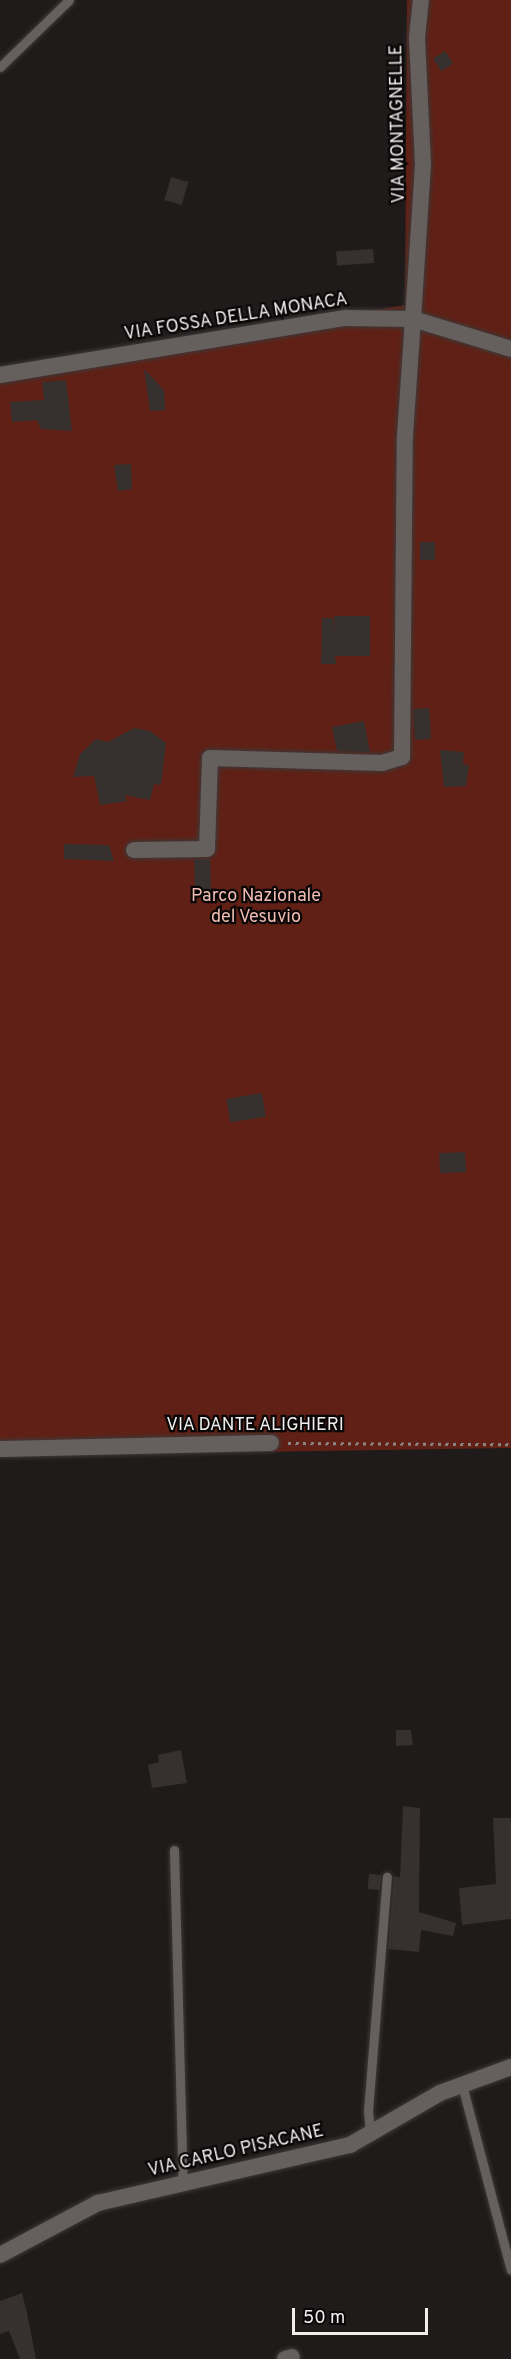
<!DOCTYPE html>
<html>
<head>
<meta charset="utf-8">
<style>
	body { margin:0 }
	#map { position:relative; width:511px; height:2359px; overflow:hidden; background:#1f1b1a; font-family:Overpass,sans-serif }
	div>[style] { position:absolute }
	.green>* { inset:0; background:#612015 }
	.building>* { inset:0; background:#36312f; transform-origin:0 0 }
	.path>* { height:3px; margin-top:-1.5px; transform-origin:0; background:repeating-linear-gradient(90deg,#898685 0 3px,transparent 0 7.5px) }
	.roads { filter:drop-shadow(0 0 2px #3c3938) drop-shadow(0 0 2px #3c3938) }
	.service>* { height:9px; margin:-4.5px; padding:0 4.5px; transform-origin:4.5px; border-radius:4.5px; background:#655f5e }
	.minor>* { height:16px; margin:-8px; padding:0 8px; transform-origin:8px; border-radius:8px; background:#655f5e }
	.tertiary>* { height:16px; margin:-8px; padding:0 8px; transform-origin:8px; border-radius:8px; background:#655f5e }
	span { translate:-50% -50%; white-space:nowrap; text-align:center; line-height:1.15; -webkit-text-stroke:4.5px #080606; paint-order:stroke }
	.street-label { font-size:18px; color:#f0edec }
	.park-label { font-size:18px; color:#f0bcb2 }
	.scale { position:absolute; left:292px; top:2308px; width:136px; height:27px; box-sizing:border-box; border:3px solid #f0edec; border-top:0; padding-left:8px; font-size:18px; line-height:21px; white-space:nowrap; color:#f0edec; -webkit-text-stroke:4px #080606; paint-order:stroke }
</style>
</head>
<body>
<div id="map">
	<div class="green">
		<div style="clip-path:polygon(407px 0,511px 0,511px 1448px,0 1456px,0 369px,405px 305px)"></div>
	</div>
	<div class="building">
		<div style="left:445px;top:51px;width:15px;height:14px;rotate:58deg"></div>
		<div style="left:171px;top:177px;width:18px;height:24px;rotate:16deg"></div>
		<div style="left:373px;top:249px;width:14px;height:37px;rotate:86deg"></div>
		<div style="clip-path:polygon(144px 369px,164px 390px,165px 410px,150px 411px)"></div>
		<div style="clip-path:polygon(66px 380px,72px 431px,41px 429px,37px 420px,12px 422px,10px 402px,44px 400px,42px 382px)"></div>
		<div style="clip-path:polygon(131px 464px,132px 489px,118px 491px,114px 465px)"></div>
		<div style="left:420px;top:542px;width:15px;height:18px"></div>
		<div style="clip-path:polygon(334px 616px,370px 616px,370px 656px,335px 656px,336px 664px,321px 664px,322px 618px,333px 618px,334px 634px)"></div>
		<div style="left:429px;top:708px;width:31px;height:16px;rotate:86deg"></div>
		<div style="clip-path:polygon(364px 721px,370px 752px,337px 751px,332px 727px)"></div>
		<div style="clip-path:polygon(134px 728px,150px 731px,166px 743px,161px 785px,154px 784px,150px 800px,125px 795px,127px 801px,100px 805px,94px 776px,73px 777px,80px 754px,96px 739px,108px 742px)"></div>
		<div style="clip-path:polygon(440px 750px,464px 752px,463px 764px,469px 765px,466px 786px,444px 787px)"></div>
		<div style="clip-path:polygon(64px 844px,109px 845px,114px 861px,64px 859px)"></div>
		<div style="left:210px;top:859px;width:38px;height:16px;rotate:88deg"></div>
		<div style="left:262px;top:1093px;width:24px;height:36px;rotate:81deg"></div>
		<div style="left:465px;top:1152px;width:20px;height:26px;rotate:87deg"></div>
		<div style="clip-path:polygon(396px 1730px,411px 1730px,413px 1745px,396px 1746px)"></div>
		<div style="clip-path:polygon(181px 1750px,187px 1783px,152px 1788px,148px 1765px,159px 1762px,158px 1755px)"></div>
		<div style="clip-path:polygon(403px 1806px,420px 1808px,419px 1912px,456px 1923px,453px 1936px,421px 1930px,419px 1952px,388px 1949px,394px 1876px,400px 1877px)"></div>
		<div style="clip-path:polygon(493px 1818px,511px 1818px,511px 1919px,462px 1925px,459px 1888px,496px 1884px)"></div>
		<div style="left:369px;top:1874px;width:12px;height:15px;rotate:5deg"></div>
		<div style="clip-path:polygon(22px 2293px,27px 2313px,36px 2359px,20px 2359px,9px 2331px,0 2334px,0 2301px)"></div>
	</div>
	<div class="path">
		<div style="left:288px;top:1443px;width:223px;rotate:0.3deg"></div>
	</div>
	<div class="roads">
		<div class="service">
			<div style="left:0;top:67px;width:96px;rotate:-44.2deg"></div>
			<div style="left:174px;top:1850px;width:333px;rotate:88.5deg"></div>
			<div style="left:462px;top:2085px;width:191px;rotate:75.2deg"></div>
			<div style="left:370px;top:2133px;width:22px;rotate:-95deg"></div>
			<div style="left:368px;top:2111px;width:235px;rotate:-85.4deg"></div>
		</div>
		<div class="minor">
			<div style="left:134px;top:850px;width:73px;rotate:-0.8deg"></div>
			<div style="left:207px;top:849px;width:91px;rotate:-88.1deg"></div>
			<div style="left:210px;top:758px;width:172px;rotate:1.7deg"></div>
			<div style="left:382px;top:763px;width:21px;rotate:-17deg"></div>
			<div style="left:402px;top:757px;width:321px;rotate:-89.5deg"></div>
			<div style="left:405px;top:436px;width:117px;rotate:-86.1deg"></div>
			<div style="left:0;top:1449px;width:271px;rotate:-1.3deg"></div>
			<div style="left:0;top:2255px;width:111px;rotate:-28deg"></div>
			<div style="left:98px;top:2203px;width:259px;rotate:-13deg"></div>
			<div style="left:350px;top:2145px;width:104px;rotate:-30deg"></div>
			<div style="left:440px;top:2093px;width:76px;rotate:-20.1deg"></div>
			<div style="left:285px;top:2359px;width:7px;rotate:-16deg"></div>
		</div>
		<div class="tertiary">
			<div style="left:413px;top:319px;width:154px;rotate:-86.3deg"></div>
			<div style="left:423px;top:165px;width:128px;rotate:-92.7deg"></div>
			<div style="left:417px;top:37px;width:37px;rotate:-84deg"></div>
			<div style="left:0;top:375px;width:351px;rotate:-9.4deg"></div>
			<div style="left:346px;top:318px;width:67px;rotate:0.9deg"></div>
			<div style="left:413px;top:319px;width:102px;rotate:17deg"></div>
		</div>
	</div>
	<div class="street-label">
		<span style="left:399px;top:124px;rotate:-91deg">VIA MONTAGNELLE</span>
		<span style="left:236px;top:318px;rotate:-9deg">VIA FOSSA DELLA MONACA</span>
		<span style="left:255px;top:1426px">VIA DANTE ALIGHIERI</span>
		<span style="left:236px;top:2152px;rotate:-13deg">VIA CARLO PISACANE</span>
	</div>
	<div class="park-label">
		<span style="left:256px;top:908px">Parco Nazionale<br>del Vesuvio</span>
	</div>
	<div class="scale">50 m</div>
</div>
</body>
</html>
